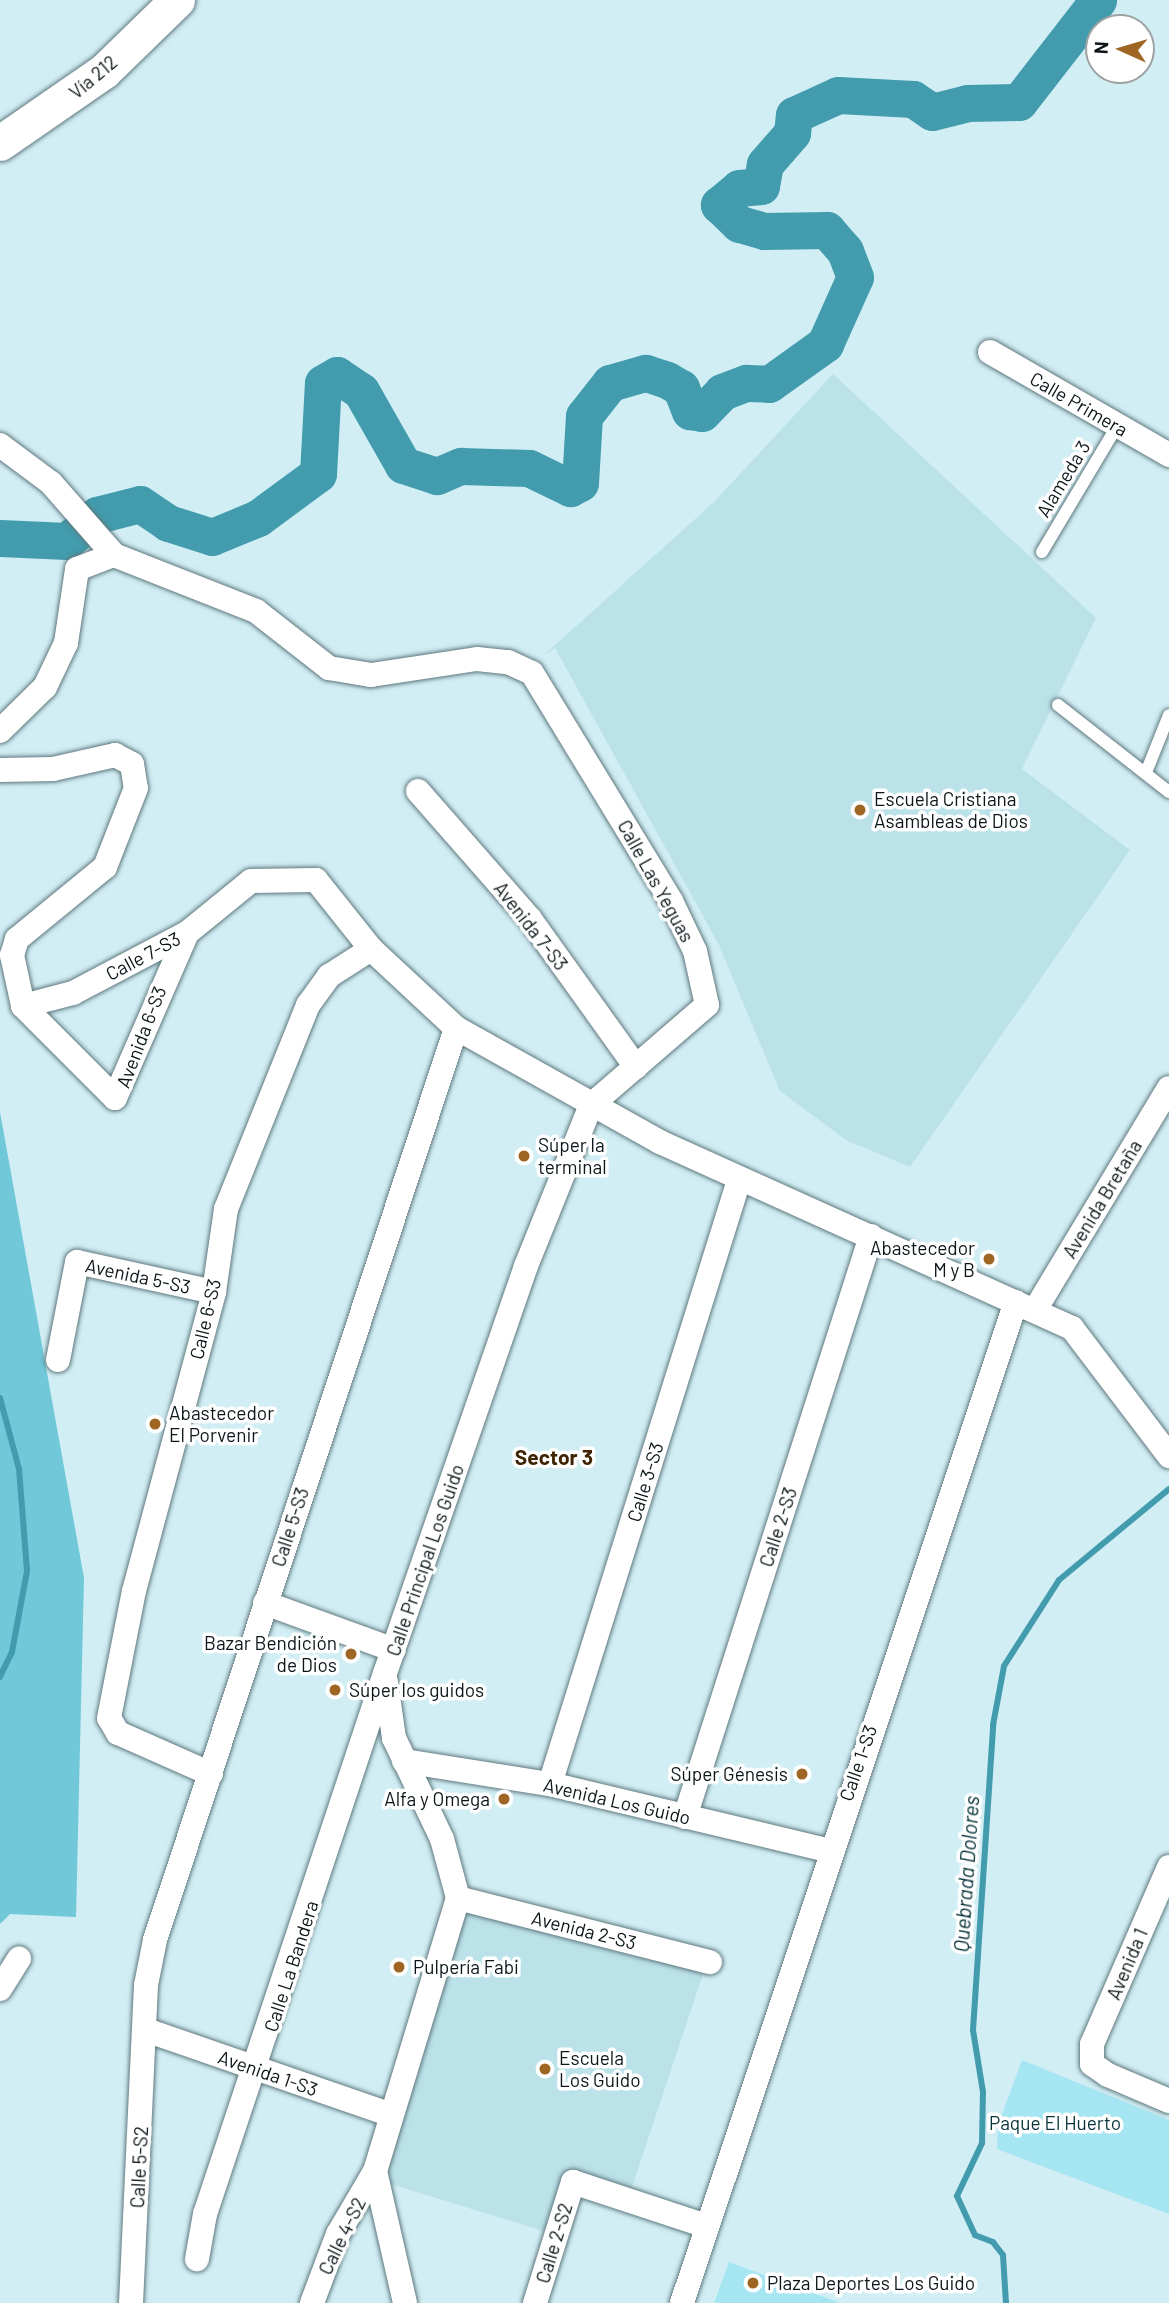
<!DOCTYPE html>
<html>
<head>
<meta charset="utf-8">
<style>
	body { margin:0 }
	#map { position:relative; width:1169px; height:2303px; overflow:hidden; background:#d1eef4; font-family:Barlow,sans-serif }
	div>[style] { position:absolute }
	.built>* { inset:0; background:#bbe1e9 }
	.green>* { inset:0; background:#a6e5f2 }
	.forest>* { inset:0; background:#70c8d9 }
	.stream>* { height:6px; margin:-3px; padding:0 3px; transform-origin:3px; border-radius:3px; background:#429cad }
	.river>* { height:37px; margin:-18.5px; padding:0 18.5px; transform-origin:18.5px; border-radius:18.5px; background:#429cad }
	.roads { filter:drop-shadow(0 0 2px #5f787e) drop-shadow(0 0 2px #5f787e) }
	.service>* { height:12px; margin:-6px; padding:0 6px; transform-origin:6px; border-radius:6px; background:#fff }
	.minor>* { height:24px; margin:-12px; padding:0 12px; transform-origin:12px; border-radius:12px; background:#fff }
	.secondary>* { height:35px; margin:-17.5px; padding:0 17.5px; transform-origin:17.5px; border-radius:17.5px; background:#fff }
	.dots>* { width:19px; height:19px; translate:-50% -50%; box-sizing:border-box; border:4px solid #fff; border-radius:50% }
	span { translate:-50% -50%; white-space:nowrap; text-align:center; line-height:1.15; -webkit-text-stroke:7px #fff; paint-order:stroke }
	.street-label { font-size:19px; color:#0c1618 }
	.poi-label { font-size:19px; color:#0c1618 }
	.left { translate:0 -50%; text-align:left }
	.right { translate:-100% -50%; text-align:right }
	.park-label { font-size:19px; color:#09343c }
	.neighbourhood-label { font-size:21px; color:#3e2403; font-weight:700 }
	.water-label { font-size:21px; color:#053239; font-style:italic }
	.north { position:absolute; left:1085px; top:14px; width:70px; height:70px; box-sizing:border-box; background:#fff; border:2px solid #9ea2a3; border-radius:50%; rotate:274deg; font-size:19px; font-weight:700; line-height:28px; text-align:center; color:#0c1618 }
	.north::after { content:''; display:block; margin:auto; width:24px; height:32px; background:#9f6623; clip-path:polygon(50% 0,100% 100%,50% 72%,0 100%) }
</style>
</head>
<body>
<div id="map">
	<div class="built">
		<div style="clip-path:polygon(833px 374px,1096px 618px,1022px 769px,1130px 850px,910px 1167px,846px 1140px,780px 1091px,718px 943px,555px 648px,543px 656px,713px 503px)"></div>
		<div style="clip-path:polygon(466px 1908px,705px 1968px,631px 2190px,572px 2170px,550px 2233px,384px 2182px)"></div>
	</div>
	<div class="green">
		<div style="clip-path:polygon(1022px 2060px,1169px 2120px,1169px 2214px,997px 2149px,998px 2125px)"></div>
		<div style="clip-path:polygon(729px 2262px,840px 2303px,714px 2303px)"></div>
	</div>
	<div class="forest">
		<div style="clip-path:polygon(0 1112px,84px 1578px,76px 1917px,10px 1914px,0 1924px)"></div>
	</div>
	<div class="stream">
		<div style="left:0;top:1398px;width:73px;rotate:75deg"></div>
		<div style="left:19px;top:1469px;width:102px;rotate:85.5deg"></div>
		<div style="left:27px;top:1571px;width:82px;rotate:100.5deg"></div>
		<div style="left:12px;top:1652px;width:28px;rotate:116deg"></div>
		<div style="left:1006px;top:2303px;width:48px;rotate:-93.6deg"></div>
		<div style="left:1003px;top:2255px;width:16px;rotate:-128deg"></div>
		<div style="left:993px;top:2242px;width:19px;rotate:-159deg"></div>
		<div style="left:975px;top:2235px;width:43px;rotate:-114.8deg"></div>
		<div style="left:957px;top:2196px;width:59px;rotate:-64.7deg"></div>
		<div style="left:982px;top:2143px;width:51px;rotate:-88.9deg"></div>
		<div style="left:983px;top:2092px;width:63px;rotate:-99.2deg"></div>
		<div style="left:973px;top:2030px;width:306px;rotate:-86.2deg"></div>
		<div style="left:993px;top:1725px;width:60px;rotate:-79.4deg"></div>
		<div style="left:1004px;top:1666px;width:102px;rotate:-57.4deg"></div>
		<div style="left:1059px;top:1580px;width:143px;rotate:-39.6deg"></div>
	</div>
	<div class="river">
		<div style="left:0;top:538px;width:67px;rotate:2.6deg"></div>
		<div style="left:67px;top:541px;width:40px;rotate:-41deg"></div>
		<div style="left:97px;top:515px;width:44px;rotate:-14.3deg"></div>
		<div style="left:140px;top:504px;width:34px;rotate:34deg"></div>
		<div style="left:168px;top:523px;width:46px;rotate:17.7deg"></div>
		<div style="left:212px;top:537px;width:50px;rotate:-22.4deg"></div>
		<div style="left:258px;top:518px;width:74px;rotate:-36.3deg"></div>
		<div style="left:318px;top:474px;width:91px;rotate:-86.9deg"></div>
		<div style="left:323px;top:383px;width:16px;rotate:-30deg"></div>
		<div style="left:337px;top:375px;width:29px;rotate:34deg"></div>
		<div style="left:361px;top:391px;width:85px;rotate:60.4deg"></div>
		<div style="left:403px;top:465px;width:36px;rotate:18deg"></div>
		<div style="left:437px;top:476px;width:26px;rotate:-23deg"></div>
		<div style="left:461px;top:466px;width:68px;rotate:1.7deg"></div>
		<div style="left:529px;top:468px;width:46px;rotate:26deg"></div>
		<div style="left:570px;top:488px;width:11px;rotate:-27deg"></div>
		<div style="left:580px;top:483px;width:67px;rotate:-86.6deg"></div>
		<div style="left:584px;top:416px;width:42px;rotate:-51.8deg"></div>
		<div style="left:610px;top:383px;width:37px;rotate:-16deg"></div>
		<div style="left:646px;top:373px;width:22px;rotate:18deg"></div>
		<div style="left:667px;top:380px;width:16px;rotate:30deg"></div>
		<div style="left:681px;top:388px;width:25px;rotate:69deg"></div>
		<div style="left:690px;top:411px;width:12px;rotate:9deg"></div>
		<div style="left:702px;top:413px;width:29px;rotate:-46deg"></div>
		<div style="left:722px;top:392px;width:26px;rotate:-21deg"></div>
		<div style="left:746px;top:383px;width:23px;rotate:2deg"></div>
		<div style="left:769px;top:384px;width:69px;rotate:-35.5deg"></div>
		<div style="left:825px;top:344px;width:73px;rotate:-65.9deg"></div>
		<div style="left:855px;top:277px;width:28px;rotate:-111deg"></div>
		<div style="left:845px;top:251px;width:28px;rotate:-131deg"></div>
		<div style="left:827px;top:230px;width:63px;rotate:179.1deg"></div>
		<div style="left:764px;top:231px;width:26px;rotate:-164deg"></div>
		<div style="left:739px;top:224px;width:28px;rotate:-136deg"></div>
		<div style="left:719px;top:205px;width:26px;rotate:-40deg"></div>
		<div style="left:739px;top:188px;width:22px;rotate:-5deg"></div>
		<div style="left:761px;top:186px;width:22px;rotate:-80deg"></div>
		<div style="left:765px;top:164px;width:41px;rotate:-48.9deg"></div>
		<div style="left:792px;top:133px;width:18px;rotate:-84deg"></div>
		<div style="left:794px;top:115px;width:48px;rotate:-24.4deg"></div>
		<div style="left:838px;top:95px;width:75px;rotate:3.1deg"></div>
		<div style="left:913px;top:99px;width:23px;rotate:34deg"></div>
		<div style="left:932px;top:112px;width:36px;rotate:-14deg"></div>
		<div style="left:967px;top:103px;width:52px;rotate:-1.1deg"></div>
		<div style="left:1019px;top:102px;width:129px;rotate:-52.2deg"></div>
	</div>
	<div class="roads">
		<div class="service">
			<div style="left:1042px;top:552px;width:147px;rotate:-59.2deg"></div>
			<div style="left:1058px;top:705px;width:141px;rotate:38.1deg"></div>
			<div style="left:1147px;top:770px;width:59px;rotate:-68.2deg"></div>
		</div>
		<div class="minor">
			<div style="left:990px;top:352px;width:207px;rotate:29.9deg"></div>
			<div style="left:0;top:445px;width:64px;rotate:36.7deg"></div>
			<div style="left:51px;top:483px;width:96px;rotate:48.8deg"></div>
			<div style="left:114px;top:555px;width:153px;rotate:21.5deg"></div>
			<div style="left:256px;top:611px;width:93px;rotate:38deg"></div>
			<div style="left:329px;top:668px;width:43px;rotate:9.5deg"></div>
			<div style="left:371px;top:675px;width:107px;rotate:-8.6deg"></div>
			<div style="left:477px;top:659px;width:31px;rotate:6deg"></div>
			<div style="left:508px;top:662px;width:26px;rotate:25deg"></div>
			<div style="left:532px;top:673px;width:267px;rotate:58.6deg"></div>
			<div style="left:671px;top:901px;width:55px;rotate:64.4deg"></div>
			<div style="left:695px;top:951px;width:55px;rotate:77.5deg"></div>
			<div style="left:707px;top:1005px;width:153px;rotate:139.2deg"></div>
			<div style="left:591px;top:1105px;width:174px;rotate:112deg"></div>
			<div style="left:526px;top:1266px;width:431px;rotate:109.1deg"></div>
			<div style="left:385px;top:1673px;width:570px;rotate:108.4deg"></div>
			<div style="left:205px;top:2214px;width:46px;rotate:100.1deg"></div>
			<div style="left:0;top:731px;width:63px;rotate:-44.4deg"></div>
			<div style="left:45px;top:687px;width:49px;rotate:-64.5deg"></div>
			<div style="left:66px;top:643px;width:75px;rotate:-81.5deg"></div>
			<div style="left:77px;top:569px;width:40px;rotate:-21deg"></div>
			<div style="left:0;top:770px;width:53px;rotate:-1.1deg"></div>
			<div style="left:53px;top:769px;width:64px;rotate:-12.7deg"></div>
			<div style="left:115px;top:755px;width:19px;rotate:28deg"></div>
			<div style="left:132px;top:764px;width:24px;rotate:81deg"></div>
			<div style="left:136px;top:788px;width:85px;rotate:111.4deg"></div>
			<div style="left:105px;top:867px;width:114px;rotate:140.7deg"></div>
			<div style="left:17px;top:939px;width:17px;rotate:107deg"></div>
			<div style="left:12px;top:955px;width:52px;rotate:77.8deg"></div>
			<div style="left:23px;top:1006px;width:52px;rotate:-14.6deg"></div>
			<div style="left:73px;top:993px;width:129px;rotate:-27.8deg"></div>
			<div style="left:187px;top:933px;width:82px;rotate:-39.1deg"></div>
			<div style="left:251px;top:881px;width:65px;rotate:-0.9deg"></div>
			<div style="left:316px;top:880px;width:88px;rotate:51.4deg"></div>
			<div style="left:371px;top:949px;width:116px;rotate:42.9deg"></div>
			<div style="left:456px;top:1028px;width:234px;rotate:29.2deg"></div>
			<div style="left:660px;top:1142px;width:452px;rotate:24.3deg"></div>
			<div style="left:1072px;top:1328px;width:161px;rotate:52.8deg"></div>
			<div style="left:418px;top:791px;width:170px;rotate:48.8deg"></div>
			<div style="left:530px;top:919px;width:182px;rotate:54.4deg"></div>
			<div style="left:23px;top:1006px;width:130px;rotate:45deg"></div>
			<div style="left:115px;top:1098px;width:180px;rotate:-66.4deg"></div>
			<div style="left:1035px;top:1310px;width:259px;rotate:-58.9deg"></div>
			<div style="left:58px;top:1360px;width:100px;rotate:-79deg"></div>
			<div style="left:77px;top:1262px;width:140px;rotate:12.4deg"></div>
			<div style="left:265px;top:1603px;width:137px;rotate:20deg"></div>
			<div style="left:386px;top:1682px;width:57px;rotate:81.9deg"></div>
			<div style="left:394px;top:1738px;width:112px;rotate:64.6deg"></div>
			<div style="left:442px;top:1839px;width:61px;rotate:74.8deg"></div>
			<div style="left:458px;top:1898px;width:285px;rotate:106.9deg"></div>
			<div style="left:375px;top:2171px;width:135px;rotate:77.2deg"></div>
			<div style="left:404px;top:1761px;width:148px;rotate:9deg"></div>
			<div style="left:550px;top:1784px;width:286px;rotate:13.4deg"></div>
			<div style="left:211px;top:1774px;width:102px;rotate:-156.2deg"></div>
			<div style="left:118px;top:1733px;width:17px;rotate:-121deg"></div>
			<div style="left:109px;top:1718px;width:129px;rotate:-78.9deg"></div>
			<div style="left:134px;top:1591px;width:310px;rotate:-75deg"></div>
			<div style="left:214px;top:1292px;width:84px;rotate:-81.8deg"></div>
			<div style="left:226px;top:1209px;width:220px;rotate:-68.1deg"></div>
			<div style="left:308px;top:1005px;width:36px;rotate:-54deg"></div>
			<div style="left:329px;top:976px;width:50px;rotate:-32.7deg"></div>
			<div style="left:550px;top:1784px;width:633px;rotate:-72.62deg"></div>
			<div style="left:685px;top:1817px;width:610px;rotate:-72.25deg"></div>
			<div style="left:1169px;top:1867px;width:193px;rotate:113.5deg"></div>
			<div style="left:1092px;top:2044px;width:20px;rotate:90deg"></div>
			<div style="left:1092px;top:2064px;width:19px;rotate:35deg"></div>
			<div style="left:1108px;top:2075px;width:66px;rotate:23.1deg"></div>
			<div style="left:458px;top:1898px;width:260px;rotate:14.3deg"></div>
			<div style="left:0;top:1989px;width:36px;rotate:-58deg"></div>
			<div style="left:146px;top:2030px;width:259px;rotate:19.1deg"></div>
			<div style="left:131px;top:2303px;width:318px;rotate:-87.3deg"></div>
			<div style="left:146px;top:1985px;width:46px;rotate:-78.7deg"></div>
			<div style="left:155px;top:1940px;width:960px;rotate:-71.73deg"></div>
			<div style="left:312px;top:2303px;width:74px;rotate:-69.4deg"></div>
			<div style="left:338px;top:2234px;width:73px;rotate:-59.6deg"></div>
			<div style="left:535px;top:2303px;width:127px;rotate:-72.6deg"></div>
			<div style="left:573px;top:2182px;width:140px;rotate:18.3deg"></div>
			<div style="left:682px;top:2303px;width:1055px;rotate:-71.55deg"></div>
		</div>
		<div class="secondary">
			<div style="left:0;top:143px;width:126px;rotate:-34.7deg"></div>
			<div style="left:104px;top:71px;width:102px;rotate:-44.2deg"></div>
		</div>
	</div>
	<div class="dots">
		<div style="left:860px;top:810px;background:#9f6623"></div>
		<div style="left:524px;top:1156px;background:#9f6623"></div>
		<div style="left:989px;top:1259px;background:#9f6623"></div>
		<div style="left:155px;top:1424px;background:#9f6623"></div>
		<div style="left:351px;top:1654px;background:#9f6623"></div>
		<div style="left:335px;top:1690px;background:#9f6623"></div>
		<div style="left:802px;top:1774px;background:#9f6623"></div>
		<div style="left:504px;top:1799px;background:#9f6623"></div>
		<div style="left:399px;top:1967px;background:#9f6623"></div>
		<div style="left:545px;top:2069px;background:#9f6623"></div>
		<div style="left:753px;top:2283px;background:#9f6623"></div>
	</div>
	<div class="street-label">
		<span style="left:93px;top:77px;rotate:-40deg">Vía 212</span>
		<span style="left:1079px;top:404px;rotate:30deg">Calle Primera</span>
		<span style="left:1063px;top:479px;rotate:-59deg">Alameda 3</span>
		<span style="left:656px;top:881px;rotate:61deg">Calle Las Yeguas</span>
		<span style="left:531px;top:926px;rotate:52deg">Avenida 7-S3</span>
		<span style="left:143px;top:956px;rotate:-28deg">Calle 7-S3</span>
		<span style="left:141px;top:1037px;rotate:-69deg">Avenida 6-S3</span>
		<span style="left:1102px;top:1199px;rotate:-59deg">Avenida Bretaña</span>
		<span style="left:138px;top:1276px;rotate:12deg">Avenida 5-S3</span>
		<span style="left:205px;top:1319px;rotate:-77deg">Calle 6-S3</span>
		<span style="left:645px;top:1482px;rotate:-73deg">Calle 3-S3</span>
		<span style="left:290px;top:1527px;rotate:-72deg">Calle 5-S3</span>
		<span style="left:778px;top:1527px;rotate:-72deg">Calle 2-S3</span>
		<span style="left:425px;top:1560px;rotate:-71deg">Calle Principal Los Guido</span>
		<span style="left:858px;top:1763px;rotate:-71deg">Calle 1-S3</span>
		<span style="left:617px;top:1801px;rotate:13deg">Avenida Los Guido</span>
		<span style="left:584px;top:1930px;rotate:14deg">Avenida 2-S3</span>
		<span style="left:1127px;top:1964px;rotate:-67deg">Avenida 1</span>
		<span style="left:291px;top:1966px;rotate:-72deg">Calle La Bandera</span>
		<span style="left:268px;top:2073px;rotate:19deg">Avenida 1-S3</span>
		<span style="left:139px;top:2167px;rotate:-87deg">Calle 5-S2</span>
		<span style="left:342px;top:2236px;rotate:-64deg">Calle 4-S2</span>
		<span style="left:554px;top:2243px;rotate:-73deg">Calle 2-S2</span>
	</div>
	<div class="poi-label">
		<span class="left" style="left:874px;top:810px">Escuela Cristiana<br>Asambleas de Dios</span>
		<span class="left" style="left:538px;top:1156px">Súper la<br>terminal</span>
		<span class="right" style="left:975px;top:1259px">Abastecedor<br>M y B</span>
		<span class="left" style="left:169px;top:1424px">Abastecedor<br>El Porvenir</span>
		<span class="right" style="left:337px;top:1654px">Bazar Bendición<br>de Dios</span>
		<span class="left" style="left:349px;top:1690px">Súper los guidos</span>
		<span class="right" style="left:788px;top:1774px">Súper Génesis</span>
		<span class="right" style="left:490px;top:1799px">Alfa y Omega</span>
		<span class="left" style="left:413px;top:1967px">Pulpería Fabi</span>
		<span class="left" style="left:559px;top:2069px">Escuela<br>Los Guido</span>
		<span class="left" style="left:767px;top:2283px">Plaza Deportes Los Guido</span>
	</div>
	<div class="park-label">
		<span style="left:1055px;top:2123px">Paque El Huerto</span>
	</div>
	<div class="neighbourhood-label">
		<span style="left:554px;top:1457px">Sector 3</span>
	</div>
	<div class="water-label">
		<span style="left:966px;top:1874px;rotate:-86deg">Quebrada Dolores</span>
	</div>
	<div class="north">N</div>
</div>
</body>
</html>
